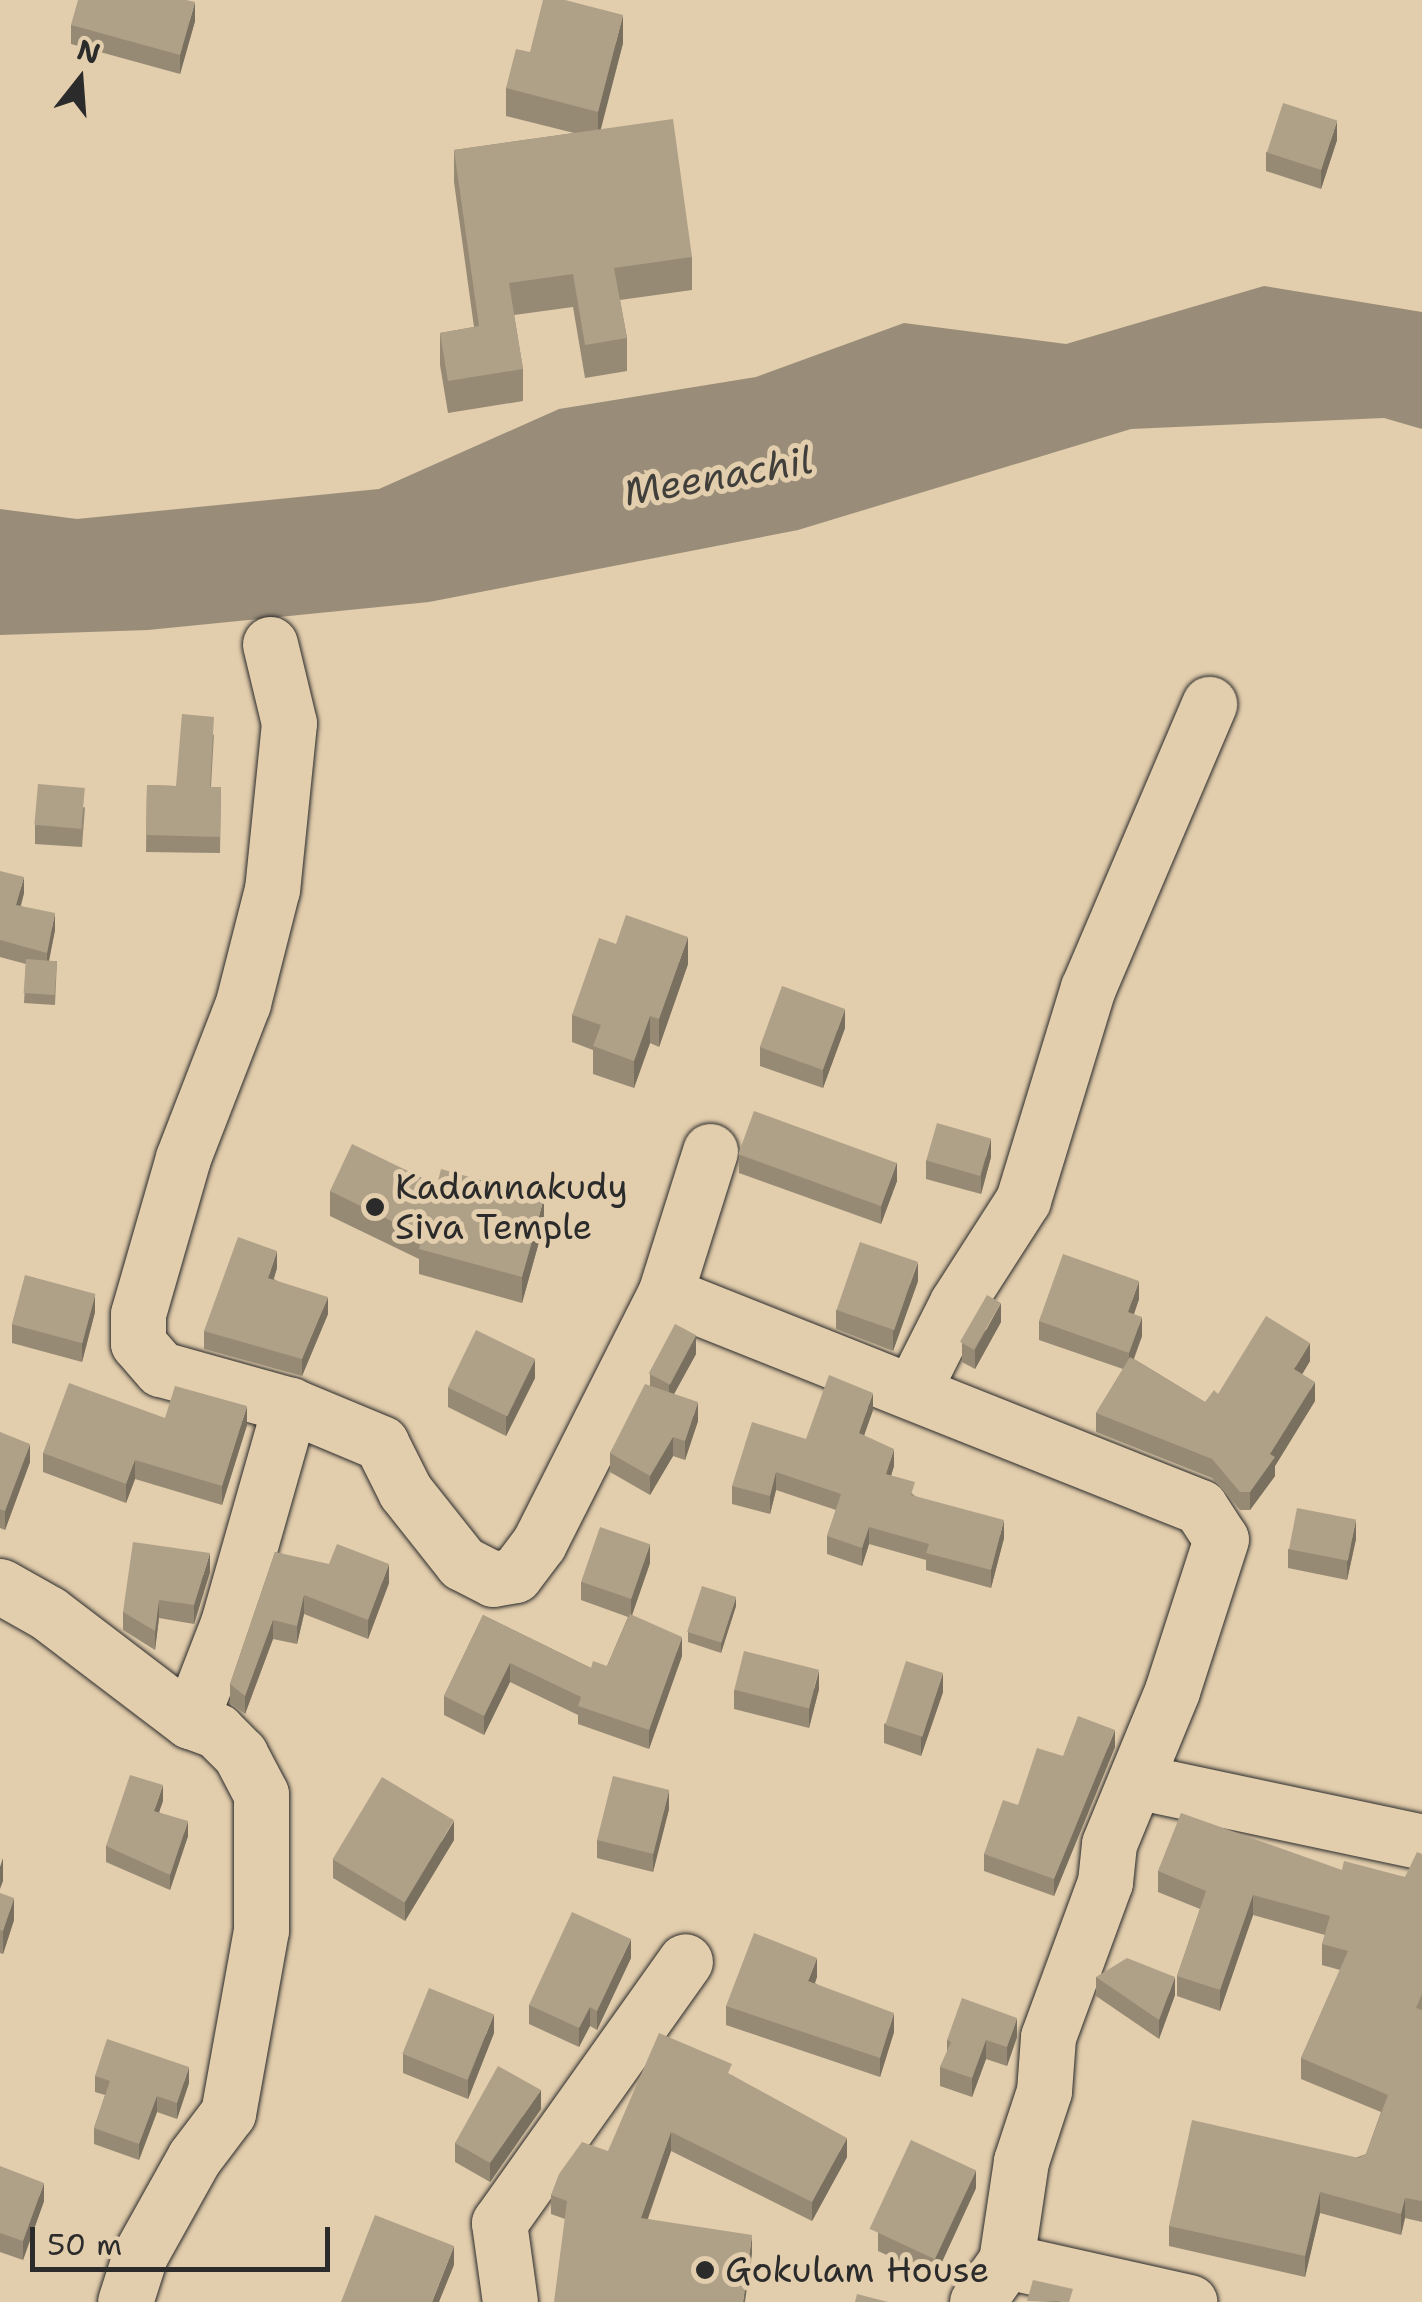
<!DOCTYPE html>
<html>
<head>
<meta charset="utf-8">
<style>
	body { margin:0 }
	#map { position:relative; width:1422px; height:2302px; overflow:hidden; background:#e2cdac; font-family:"Shantell Sans",sans-serif }
	div>[style] { position:absolute }
	.water>* { inset:0; background:#998d79 }
	.roads { filter:drop-shadow(0 0 2px #2b2b2b) drop-shadow(0 0 2px #2b2b2b) }
	.minor>* { height:55px; margin:-27.5px; padding:0 27.5px; transform-origin:27.5px; border-radius:27.5px; background:#e2cdac }
	.wall>* { inset:0; background:#968a75 }
	.shaded-wall>* { inset:0; background:#7a705f }
	.building>* { inset:0; background:#afa088; transform-origin:0 0 }
	.dots>* { width:28px; height:28px; translate:-50% -50%; box-sizing:border-box; border:5px solid #e2cdac; border-radius:50% }
	span { translate:-50% -50%; white-space:nowrap; text-align:center; line-height:1.15; -webkit-text-stroke:10px #e2cdac; paint-order:stroke }
	.poi-label { font-size:35px; color:#2b2b2b }
	.left { translate:0 -50%; text-align:left }
	.water-label { font-size:38px; color:#413f3b; font-style:italic }
	.north { position:absolute; left:30px; top:30px; width:100px; height:100px; -webkit-text-stroke:8px #e2cdac; paint-order:stroke; rotate:17deg; font-size:28px; font-weight:700; line-height:40px; text-align:center; color:#2b2b2b }
	.north::after { content:''; display:block; margin:auto; width:35px; height:45px; background:#2b2b2b; clip-path:polygon(50% 0,100% 100%,50% 72%,0 100%) }
	.scale { position:absolute; left:30px; top:2227px; width:300px; height:45px; box-sizing:border-box; border:5px solid #2b2b2b; border-top:0; padding-left:12px; font-size:30px; line-height:35px; white-space:nowrap; color:#2b2b2b; -webkit-text-stroke:8px #e2cdac; paint-order:stroke }
</style>
</head>
<body>
<div id="map">
	<div class="water">
		<div style="clip-path:polygon(1264px 286px,1422px 312px,1422px 429px,1384px 418px,1131px 429px,798px 530px,429px 602px,148px 630px,0 635px,0 509px,77px 519px,379px 489px,559px 409px,756px 377px,904px 323px,1066px 344px)"></div>
	</div>
	<div class="roads">
		<div class="minor">
			<div style="left:270px;top:644px;width:81px;rotate:76.5deg"></div>
			<div style="left:289px;top:723px;width:167px;rotate:95.8deg"></div>
			<div style="left:272px;top:889px;width:118px;rotate:104.3deg"></div>
			<div style="left:243px;top:1003px;width:166px;rotate:111.2deg"></div>
			<div style="left:183px;top:1158px;width:162px;rotate:106.1deg"></div>
			<div style="left:138px;top:1314px;width:29px;rotate:90deg"></div>
			<div style="left:138px;top:1343px;width:35px;rotate:49deg"></div>
			<div style="left:161px;top:1369px;width:134px;rotate:15.6deg"></div>
			<div style="left:290px;top:1405px;width:99px;rotate:22.7deg"></div>
			<div style="left:381px;top:1443px;width:54px;rotate:63.4deg"></div>
			<div style="left:405px;top:1491px;width:92px;rotate:51.6deg"></div>
			<div style="left:462px;top:1563px;width:35px;rotate:27deg"></div>
			<div style="left:493px;top:1579px;width:22px;rotate:-10deg"></div>
			<div style="left:515px;top:1575px;width:40px;rotate:-53deg"></div>
			<div style="left:539px;top:1543px;width:279px;rotate:-63.2deg"></div>
			<div style="left:665px;top:1294px;width:150px;rotate:-72.5deg"></div>
			<div style="left:665px;top:1294px;width:576px;rotate:21.71deg"></div>
			<div style="left:1200px;top:1507px;width:38px;rotate:57deg"></div>
			<div style="left:1221px;top:1539px;width:160px;rotate:107.9deg"></div>
			<div style="left:1172px;top:1691px;width:165px;rotate:112.4deg"></div>
			<div style="left:1109px;top:1844px;width:38px;rotate:96deg"></div>
			<div style="left:1105px;top:1882px;width:165px;rotate:110.2deg"></div>
			<div style="left:1048px;top:2037px;width:54px;rotate:94.2deg"></div>
			<div style="left:1044px;top:2091px;width:74px;rotate:108.2deg"></div>
			<div style="left:1021px;top:2161px;width:101px;rotate:98.5deg"></div>
			<div style="left:912px;top:1392px;width:100px;rotate:-63.2deg"></div>
			<div style="left:957px;top:1303px;width:122px;rotate:-57.3deg"></div>
			<div style="left:1023px;top:1200px;width:222px;rotate:-73deg"></div>
			<div style="left:1088px;top:988px;width:309px;rotate:-66.9deg"></div>
			<div style="left:0;top:1586px;width:55px;rotate:29.4deg"></div>
			<div style="left:48px;top:1613px;width:178px;rotate:37.3deg"></div>
			<div style="left:190px;top:1721px;width:29px;rotate:20deg"></div>
			<div style="left:217px;top:1731px;width:33px;rotate:45deg"></div>
			<div style="left:240px;top:1754px;width:45px;rotate:62.3deg"></div>
			<div style="left:261px;top:1794px;width:136px;rotate:90deg"></div>
			<div style="left:261px;top:1930px;width:186px;rotate:100.2deg"></div>
			<div style="left:228px;top:2113px;width:56px;rotate:127.1deg"></div>
			<div style="left:194px;top:2158px;width:111px;rotate:119.1deg"></div>
			<div style="left:140px;top:2255px;width:49px;rotate:107.7deg"></div>
			<div style="left:190px;top:1721px;width:105px;rotate:-68.8deg"></div>
			<div style="left:228px;top:1623px;width:227px;rotate:-74.1deg"></div>
			<div style="left:1136px;top:1781px;width:292px;rotate:12deg"></div>
			<div style="left:510px;top:2302px;width:80px;rotate:-97.9deg"></div>
			<div style="left:499px;top:2223px;width:321px;rotate:-54.6deg"></div>
			<div style="left:977px;top:2302px;width:50px;rotate:-54.7deg"></div>
			<div style="left:1006px;top:2261px;width:188px;rotate:12.6deg"></div>
		</div>
	</div>
	<div class="wall">
		<div style="clip-path:polygon(195px 21px,180px 74px,71px 44px,71px 25px)"></div>
		<div style="clip-path:polygon(623px 43px,601px 129px,692px 257px,692px 290px,620px 300px,627px 338px,627px 371px,585px 378px,573px 307px,514px 315px,523px 369px,523px 401px,448px 413px,440px 365px,440px 333px,474px 327px,454px 182px,454px 150px,574px 133px,506px 116px,506px 88px,530px 52px)"></div>
		<div style="clip-path:polygon(1337px 140px,1321px 189px,1266px 171px,1266px 152px)"></div>
		<div style="clip-path:polygon(214px 734px,211px 787px,221px 787px,220px 853px,146px 852px,147px 785px,176px 786px)"></div>
		<div style="clip-path:polygon(85px 807px,82px 847px,35px 844px,35px 825px)"></div>
		<div style="clip-path:polygon(0 871px,24px 893px,21px 906px,55px 930px,49px 961px,57px 961px,55px 1005px,24px 1003px,26px 964px,0 957px)"></div>
		<div style="clip-path:polygon(616px 944px,688px 964px,659px 1047px,650px 1043px,634px 1088px,593px 1074px,593px 1050px,572px 1042px,572px 1015px)"></div>
		<div style="clip-path:polygon(845px 1028px,823px 1088px,760px 1066px,760px 1047px)"></div>
		<div style="clip-path:polygon(739px 1154px,897px 1181px,881px 1224px,739px 1173px)"></div>
		<div style="clip-path:polygon(991px 1157px,981px 1194px,926px 1179px,926px 1160px)"></div>
		<div style="clip-path:polygon(437px 1185px,544px 1224px,522px 1303px,419px 1274px,419px 1259px,330px 1216px,330px 1191px)"></div>
		<div style="clip-path:polygon(277px 1268px,274px 1279px,328px 1314px,302px 1376px,204px 1349px,204px 1331px)"></div>
		<div style="clip-path:polygon(918px 1281px,893px 1351px,836px 1329px,836px 1310px)"></div>
		<div style="clip-path:polygon(1139px 1299px,1134px 1314px,1142px 1336px,1134px 1359px,1205px 1402px,1218px 1394px,1310px 1361px,1302px 1374px,1315px 1401px,1275px 1466px,1275px 1476px,1250px 1510px,1240px 1510px,1212px 1478px,1096px 1432px,1096px 1413px,1123px 1369px,1039px 1340px,1039px 1321px)"></div>
		<div style="clip-path:polygon(95px 1312px,82px 1362px,12px 1343px,12px 1324px)"></div>
		<div style="clip-path:polygon(1001px 1322px,975px 1369px,962px 1362px,962px 1343px)"></div>
		<div style="clip-path:polygon(696px 1354px,674px 1394px,698px 1421px,685px 1460px,673px 1456px,650px 1495px,610px 1472px,610px 1453px,650px 1386px,650px 1374px)"></div>
		<div style="clip-path:polygon(535px 1378px,506px 1436px,448px 1407px,448px 1388px)"></div>
		<div style="clip-path:polygon(873px 1410px,864px 1435px,894px 1466px,891px 1476px,915px 1496px,1004px 1538px,991px 1588px,926px 1570px,926px 1560px,869px 1544px,862px 1566px,827px 1554px,827px 1536px,836px 1510px,776px 1490px,770px 1514px,732px 1504px,732px 1486px,806px 1439px)"></div>
		<div style="clip-path:polygon(247px 1425px,222px 1505px,135px 1479px,126px 1503px,43px 1472px,43px 1453px)"></div>
		<div style="clip-path:polygon(0 1432px,30px 1462px,5px 1530px,0 1528px)"></div>
		<div style="clip-path:polygon(1356px 1539px,1347px 1580px,1288px 1568px,1288px 1549px)"></div>
		<div style="clip-path:polygon(275px 1552px,389px 1583px,368px 1639px,304px 1614px,297px 1644px,273px 1639px,245px 1714px,230px 1703px,230px 1684px)"></div>
		<div style="clip-path:polygon(650px 1563px,632px 1615px,682px 1656px,649px 1749px,578px 1724px,578px 1715px,510px 1682px,484px 1735px,444px 1715px,444px 1696px,483px 1615px,591px 1668px,607px 1666px,628px 1617px,581px 1600px,581px 1582px)"></div>
		<div style="clip-path:polygon(210px 1572px,194px 1624px,159px 1618px,155px 1650px,123px 1630px,123px 1612px)"></div>
		<div style="clip-path:polygon(736px 1606px,721px 1653px,688px 1642px,688px 1632px)"></div>
		<div style="clip-path:polygon(819px 1689px,809px 1728px,734px 1709px,734px 1690px)"></div>
		<div style="clip-path:polygon(943px 1692px,921px 1756px,884px 1743px,884px 1724px)"></div>
		<div style="clip-path:polygon(1115px 1747px,1054px 1896px,984px 1871px,984px 1854px,1018px 1805px,1063px 1756px)"></div>
		<div style="clip-path:polygon(163px 1801px,159px 1812px,188px 1836px,170px 1890px,106px 1862px,106px 1846px)"></div>
		<div style="clip-path:polygon(669px 1809px,653px 1872px,597px 1858px,597px 1840px)"></div>
		<div style="clip-path:polygon(454px 1840px,405px 1921px,333px 1878px,333px 1859px)"></div>
		<div style="clip-path:polygon(1422px 1854px,1422px 2222px,1405px 2218px,1401px 2235px,1320px 2213px,1305px 2277px,1169px 2246px,1169px 2226px,1366px 2154px,1381px 2112px,1301px 2079px,1301px 2058px,1340px 1970px,1322px 1965px,1322px 1944px,1325px 1935px,1253px 1915px,1220px 2011px,1177px 1996px,1177px 1976px,1200px 1909px,1158px 1892px,1158px 1871px,1342px 1870px,1405px 1877px)"></div>
		<div style="clip-path:polygon(0 1893px,14px 1920px,3px 1954px,0 1953px)"></div>
		<div style="clip-path:polygon(631px 1958px,597px 2030px,590px 2026px,579px 2047px,529px 2024px,529px 2005px)"></div>
		<div style="clip-path:polygon(817px 1977px,815px 1983px,894px 2032px,880px 2077px,726px 2025px,726px 2006px)"></div>
		<div style="clip-path:polygon(1096px 1977px,1175px 1995px,1159px 2039px,1096px 1996px)"></div>
		<div style="clip-path:polygon(494px 2033px,468px 2099px,403px 2073px,403px 2054px)"></div>
		<div style="clip-path:polygon(1017px 2037px,1007px 2066px,986px 2059px,972px 2097px,940px 2086px,940px 2067px,947px 2052px,947px 2040px)"></div>
		<div style="clip-path:polygon(732px 2075px,847px 2157px,812px 2221px,671px 2151px,648px 2219px,752px 2254px,565px 2219px,551px 2214px,551px 2195px,608px 2151px)"></div>
		<div style="clip-path:polygon(95px 2076px,189px 2083px,177px 2119px,157px 2112px,139px 2160px,94px 2144px,94px 2128px,105px 2095px,95px 2092px)"></div>
		<div style="clip-path:polygon(541px 2109px,490px 2182px,455px 2162px,455px 2143px)"></div>
		<div style="clip-path:polygon(0 2166px,44px 2201px,23px 2260px,0 2252px)"></div>
		<div style="clip-path:polygon(976px 2188px,935px 2277px,878px 2251px,878px 2232px)"></div>
	</div>
	<div class="shaded-wall">
		<div style="clip-path:polygon(195px 2px,195px 21px,180px 74px,180px 55px)"></div>
		<div style="clip-path:polygon(623px 15px,623px 43px,598px 139px,598px 112px)"></div>
		<div style="clip-path:polygon(1337px 121px,1337px 140px,1321px 189px,1321px 170px)"></div>
		<div style="clip-path:polygon(24px 877px,24px 893px,16px 921px,16px 905px)"></div>
		<div style="clip-path:polygon(55px 913px,55px 930px,47px 970px,47px 953px)"></div>
		<div style="clip-path:polygon(688px 937px,688px 964px,659px 1047px,659px 1019px)"></div>
		<div style="clip-path:polygon(845px 1009px,845px 1028px,823px 1088px,823px 1070px)"></div>
		<div style="clip-path:polygon(650px 1016px,650px 1043px,634px 1088px,634px 1061px)"></div>
		<div style="clip-path:polygon(991px 1138px,991px 1157px,981px 1194px,981px 1175px)"></div>
		<div style="clip-path:polygon(897px 1162px,897px 1181px,881px 1224px,881px 1205px)"></div>
		<div style="clip-path:polygon(544px 1198px,544px 1224px,522px 1303px,522px 1277px)"></div>
		<div style="clip-path:polygon(277px 1251px,277px 1268px,268px 1295px,268px 1278px)"></div>
		<div style="clip-path:polygon(918px 1262px,918px 1281px,893px 1351px,893px 1332px)"></div>
		<div style="clip-path:polygon(1139px 1281px,1139px 1299px,1128px 1331px,1128px 1312px)"></div>
		<div style="clip-path:polygon(95px 1294px,95px 1312px,82px 1362px,82px 1343px)"></div>
		<div style="clip-path:polygon(328px 1297px,328px 1314px,302px 1376px,302px 1359px)"></div>
		<div style="clip-path:polygon(1001px 1303px,1001px 1322px,975px 1369px,975px 1350px)"></div>
		<div style="clip-path:polygon(1142px 1317px,1142px 1336px,1129px 1371px,1129px 1353px)"></div>
		<div style="clip-path:polygon(696px 1335px,696px 1354px,669px 1403px,669px 1384px)"></div>
		<div style="clip-path:polygon(1310px 1343px,1310px 1361px,1294px 1388px,1294px 1369px)"></div>
		<div style="clip-path:polygon(535px 1359px,535px 1378px,506px 1436px,506px 1417px)"></div>
		<div style="clip-path:polygon(1315px 1382px,1315px 1401px,1275px 1466px,1275px 1476px,1250px 1510px,1250px 1492px,1270px 1454px)"></div>
		<div style="clip-path:polygon(873px 1393px,873px 1410px,859px 1450px,859px 1433px)"></div>
		<div style="clip-path:polygon(698px 1402px,698px 1421px,685px 1460px,685px 1441px)"></div>
		<div style="clip-path:polygon(247px 1406px,247px 1425px,222px 1505px,222px 1486px)"></div>
		<div style="clip-path:polygon(673px 1437px,673px 1456px,650px 1495px,650px 1476px)"></div>
		<div style="clip-path:polygon(30px 1444px,30px 1462px,5px 1530px,5px 1511px)"></div>
		<div style="clip-path:polygon(894px 1449px,894px 1466px,886px 1492px,886px 1474px)"></div>
		<div style="clip-path:polygon(135px 1460px,135px 1479px,126px 1503px,126px 1484px)"></div>
		<div style="clip-path:polygon(776px 1472px,776px 1490px,770px 1514px,770px 1496px)"></div>
		<div style="clip-path:polygon(1004px 1520px,1004px 1538px,991px 1588px,991px 1570px)"></div>
		<div style="clip-path:polygon(1356px 1520px,1356px 1539px,1347px 1580px,1347px 1561px)"></div>
		<div style="clip-path:polygon(869px 1527px,869px 1544px,862px 1566px,862px 1548px)"></div>
		<div style="clip-path:polygon(650px 1544px,650px 1563px,631px 1618px,631px 1599px)"></div>
		<div style="clip-path:polygon(210px 1553px,210px 1572px,194px 1624px,194px 1605px)"></div>
		<div style="clip-path:polygon(389px 1564px,389px 1583px,368px 1639px,368px 1620px)"></div>
		<div style="clip-path:polygon(304px 1595px,304px 1614px,297px 1644px,297px 1626px)"></div>
		<div style="clip-path:polygon(736px 1597px,736px 1606px,721px 1653px,721px 1643px)"></div>
		<div style="clip-path:polygon(159px 1600px,159px 1618px,155px 1650px,155px 1631px)"></div>
		<div style="clip-path:polygon(273px 1620px,273px 1639px,245px 1714px,245px 1696px)"></div>
		<div style="clip-path:polygon(682px 1637px,682px 1656px,649px 1749px,649px 1730px)"></div>
		<div style="clip-path:polygon(510px 1663px,510px 1682px,484px 1735px,484px 1716px)"></div>
		<div style="clip-path:polygon(819px 1670px,819px 1689px,809px 1728px,809px 1709px)"></div>
		<div style="clip-path:polygon(943px 1673px,943px 1692px,921px 1756px,921px 1737px)"></div>
		<div style="clip-path:polygon(1115px 1730px,1115px 1747px,1054px 1896px,1054px 1879px)"></div>
		<div style="clip-path:polygon(163px 1785px,163px 1801px,154px 1826px,154px 1811px)"></div>
		<div style="clip-path:polygon(669px 1790px,669px 1809px,653px 1872px,653px 1853px)"></div>
		<div style="clip-path:polygon(188px 1821px,188px 1836px,170px 1890px,170px 1875px)"></div>
		<div style="clip-path:polygon(454px 1821px,454px 1840px,405px 1921px,405px 1902px)"></div>
		<div style="clip-path:polygon(3px 1858px,3px 1881px,0 1889px,0 1867px)"></div>
		<div style="clip-path:polygon(1253px 1895px,1253px 1915px,1220px 2011px,1220px 1990px)"></div>
		<div style="clip-path:polygon(14px 1898px,14px 1920px,3px 1954px,3px 1931px)"></div>
		<div style="clip-path:polygon(631px 1939px,631px 1958px,597px 2030px,597px 2011px)"></div>
		<div style="clip-path:polygon(817px 1958px,817px 1977px,808px 2000px,808px 1981px)"></div>
		<div style="clip-path:polygon(1175px 1977px,1175px 1995px,1159px 2039px,1159px 2020px)"></div>
		<div style="clip-path:polygon(590px 2007px,590px 2026px,579px 2047px,579px 2028px)"></div>
		<div style="clip-path:polygon(894px 2013px,894px 2032px,880px 2077px,880px 2058px)"></div>
		<div style="clip-path:polygon(494px 2014px,494px 2033px,468px 2099px,468px 2080px)"></div>
		<div style="clip-path:polygon(1017px 2018px,1017px 2037px,1007px 2066px,1007px 2047px)"></div>
		<div style="clip-path:polygon(986px 2040px,986px 2059px,972px 2097px,972px 2078px)"></div>
		<div style="clip-path:polygon(189px 2067px,189px 2083px,177px 2119px,177px 2103px)"></div>
		<div style="clip-path:polygon(541px 2090px,541px 2109px,490px 2182px,490px 2163px)"></div>
		<div style="clip-path:polygon(157px 2096px,157px 2112px,139px 2160px,139px 2144px)"></div>
		<div style="clip-path:polygon(671px 2132px,671px 2151px,641px 2237px,641px 2218px)"></div>
		<div style="clip-path:polygon(847px 2138px,847px 2157px,812px 2221px,812px 2202px)"></div>
		<div style="clip-path:polygon(976px 2170px,976px 2188px,935px 2277px,935px 2258px)"></div>
		<div style="clip-path:polygon(44px 2183px,44px 2201px,23px 2260px,23px 2241px)"></div>
		<div style="clip-path:polygon(1320px 2192px,1320px 2213px,1305px 2277px,1305px 2256px)"></div>
		<div style="clip-path:polygon(1405px 2198px,1405px 2218px,1401px 2235px,1401px 2214px)"></div>
		<div style="clip-path:polygon(752px 2235px,752px 2254px,745px 2302px,743px 2302px)"></div>
		<div style="clip-path:polygon(454px 2246px,454px 2265px,439px 2302px,432px 2302px)"></div>
	</div>
	<div class="building">
		<div style="clip-path:polygon(78px 0,186px 0,195px 2px,180px 55px,71px 25px)"></div>
		<div style="clip-path:polygon(543px 0,565px 0,623px 15px,598px 112px,506px 88px,516px 49px,530px 52px)"></div>
		<div style="left:1283px;top:103px;width:57px;height:52px;rotate:18deg"></div>
		<div style="clip-path:polygon(673px 119px,692px 257px,614px 268px,627px 338px,585px 345px,573px 274px,509px 283px,523px 369px,448px 381px,440px 333px,479px 326px,454px 150px)"></div>
		<div style="clip-path:polygon(182px 714px,214px 717px,210px 787px,221px 787px,220px 837px,146px 835px,147px 785px,176px 786px)"></div>
		<div style="left:38px;top:784px;width:47px;height:41px;rotate:5deg"></div>
		<div style="clip-path:polygon(0 871px,24px 877px,16px 905px,55px 913px,47px 953px,0 940px)"></div>
		<div style="clip-path:polygon(626px 915px,688px 937px,659px 1019px,650px 1016px,634px 1061px,593px 1046px,601px 1025px,572px 1015px,599px 938px,616px 944px)"></div>
		<div style="left:26px;top:959px;width:31px;height:34px;rotate:4deg"></div>
		<div style="left:782px;top:986px;width:67px;height:65px;rotate:20deg"></div>
		<div style="left:754px;top:1111px;width:152px;height:46px;rotate:20deg"></div>
		<div style="left:937px;top:1123px;width:56px;height:39px;rotate:16deg"></div>
		<div style="clip-path:polygon(352px 1144px,437px 1185px,441px 1169px,544px 1198px,522px 1277px,419px 1249px,422px 1236px,330px 1191px)"></div>
		<div style="clip-path:polygon(238px 1237px,277px 1251px,268px 1278px,328px 1297px,302px 1359px,204px 1331px)"></div>
		<div style="left:860px;top:1242px;width:61px;height:72px;rotate:19deg"></div>
		<div style="clip-path:polygon(1063px 1254px,1139px 1281px,1128px 1312px,1142px 1317px,1129px 1353px,1039px 1321px)"></div>
		<div style="left:25px;top:1275px;width:73px;height:51px;rotate:15deg"></div>
		<div style="left:987px;top:1295px;width:16px;height:54px;rotate:30deg"></div>
		<div style="clip-path:polygon(1266px 1316px,1310px 1343px,1294px 1369px,1315px 1382px,1270px 1454px,1275px 1457px,1250px 1492px,1240px 1492px,1212px 1459px,1096px 1413px,1130px 1357px,1205px 1402px,1214px 1390px,1218px 1394px)"></div>
		<div style="left:675px;top:1324px;width:24px;height:56px;rotate:28deg"></div>
		<div style="left:476px;top:1330px;width:66px;height:64px;rotate:26deg"></div>
		<div style="clip-path:polygon(829px 1375px,873px 1393px,859px 1433px,894px 1449px,886px 1474px,915px 1482px,911px 1495px,1004px 1520px,991px 1570px,926px 1553px,929px 1544px,869px 1527px,862px 1548px,827px 1536px,841px 1494px,776px 1472px,770px 1496px,732px 1486px,752px 1422px,806px 1439px)"></div>
		<div style="clip-path:polygon(69px 1383px,165px 1418px,175px 1386px,247px 1406px,222px 1486px,135px 1460px,126px 1484px,43px 1453px)"></div>
		<div style="clip-path:polygon(645px 1384px,698px 1402px,685px 1441px,673px 1437px,650px 1476px,610px 1453px)"></div>
		<div style="clip-path:polygon(0 1432px,30px 1444px,5px 1511px,0 1509px)"></div>
		<div style="left:1297px;top:1508px;width:60px;height:42px;rotate:11deg"></div>
		<div style="left:600px;top:1527px;width:53px;height:58px;rotate:19deg"></div>
		<div style="clip-path:polygon(133px 1542px,210px 1553px,194px 1605px,159px 1600px,155px 1631px,123px 1612px)"></div>
		<div style="clip-path:polygon(337px 1544px,389px 1564px,368px 1620px,304px 1595px,297px 1626px,273px 1620px,245px 1696px,230px 1684px,275px 1552px,329px 1564px)"></div>
		<div style="left:702px;top:1586px;width:36px;height:48px;rotate:18deg"></div>
		<div style="clip-path:polygon(630px 1614px,682px 1637px,649px 1730px,578px 1706px,581px 1697px,510px 1663px,484px 1716px,444px 1696px,483px 1615px,591px 1668px,593px 1661px,607px 1666px)"></div>
		<div style="left:744px;top:1651px;width:77px;height:40px;rotate:14deg"></div>
		<div style="left:906px;top:1661px;width:39px;height:67px;rotate:18deg"></div>
		<div style="clip-path:polygon(1078px 1716px,1115px 1730px,1054px 1879px,984px 1854px,1003px 1800px,1018px 1805px,1037px 1748px,1063px 1756px)"></div>
		<div style="clip-path:polygon(130px 1775px,163px 1785px,154px 1811px,188px 1821px,170px 1875px,106px 1846px)"></div>
		<div style="left:613px;top:1776px;width:58px;height:66px;rotate:14deg"></div>
		<div style="left:382px;top:1777px;width:84px;height:96px;rotate:31deg"></div>
		<div style="clip-path:polygon(1181px 1813px,1342px 1870px,1344px 1861px,1405px 1877px,1417px 1852px,1422px 1854px,1422px 1994px,1416px 2008px,1422px 2010px,1422px 2201px,1405px 2198px,1401px 2214px,1320px 2192px,1305px 2256px,1169px 2226px,1192px 2120px,1359px 2158px,1366px 2154px,1388px 2095px,1301px 2058px,1348px 1951px,1322px 1944px,1330px 1916px,1253px 1895px,1220px 1990px,1177px 1976px,1206px 1891px,1158px 1871px)"></div>
		<div style="clip-path:polygon(0 1893px,14px 1898px,3px 1931px,0 1930px)"></div>
		<div style="clip-path:polygon(572px 1912px,631px 1939px,597px 2011px,590px 2007px,579px 2028px,529px 2005px)"></div>
		<div style="clip-path:polygon(754px 1933px,817px 1958px,808px 1981px,894px 2013px,880px 2058px,726px 2006px)"></div>
		<div style="clip-path:polygon(1127px 1958px,1175px 1977px,1159px 2020px,1096px 1977px)"></div>
		<div style="left:429px;top:1988px;width:70px;height:71px;rotate:22deg"></div>
		<div style="clip-path:polygon(962px 1998px,1017px 2018px,1007px 2047px,986px 2040px,972px 2078px,940px 2067px,951px 2042px,947px 2040px)"></div>
		<div style="clip-path:polygon(659px 2033px,732px 2064px,728px 2073px,847px 2138px,812px 2202px,671px 2132px,641px 2218px,752px 2235px,743px 2302px,554px 2302px,567px 2201px,551px 2195px,559px 2174px,582px 2142px,608px 2151px)"></div>
		<div style="clip-path:polygon(107px 2039px,189px 2067px,177px 2103px,157px 2096px,139px 2144px,94px 2128px,110px 2081px,95px 2076px)"></div>
		<div style="clip-path:polygon(498px 2066px,541px 2090px,490px 2163px,455px 2143px)"></div>
		<div style="left:911px;top:2140px;width:72px;height:98px;rotate:25deg"></div>
		<div style="clip-path:polygon(0 2166px,44px 2183px,23px 2241px,0 2233px)"></div>
		<div style="clip-path:polygon(375px 2215px,454px 2246px,432px 2302px,341px 2302px)"></div>
		<div style="clip-path:polygon(1033px 2280px,1073px 2289px,1069px 2302px,1027px 2301px)"></div>
		<div style="clip-path:polygon(857px 2294px,888px 2302px,855px 2302px)"></div>
	</div>
	<div class="dots">
		<div style="left:375px;top:1207px;background:#2b2b2b"></div>
		<div style="left:705px;top:2270px;background:#2b2b2b"></div>
	</div>
	<div class="poi-label">
		<span class="left" style="left:395px;top:1207px">Kadannakudy<br>Siva Temple</span>
		<span class="left" style="left:725px;top:2270px">Gokulam House</span>
	</div>
	<div class="water-label">
		<span style="left:718px;top:476px;rotate:-10deg">Meenachil</span>
	</div>
	<div class="north">N</div>
	<div class="scale">50 m</div>
</div>
</body>
</html>
